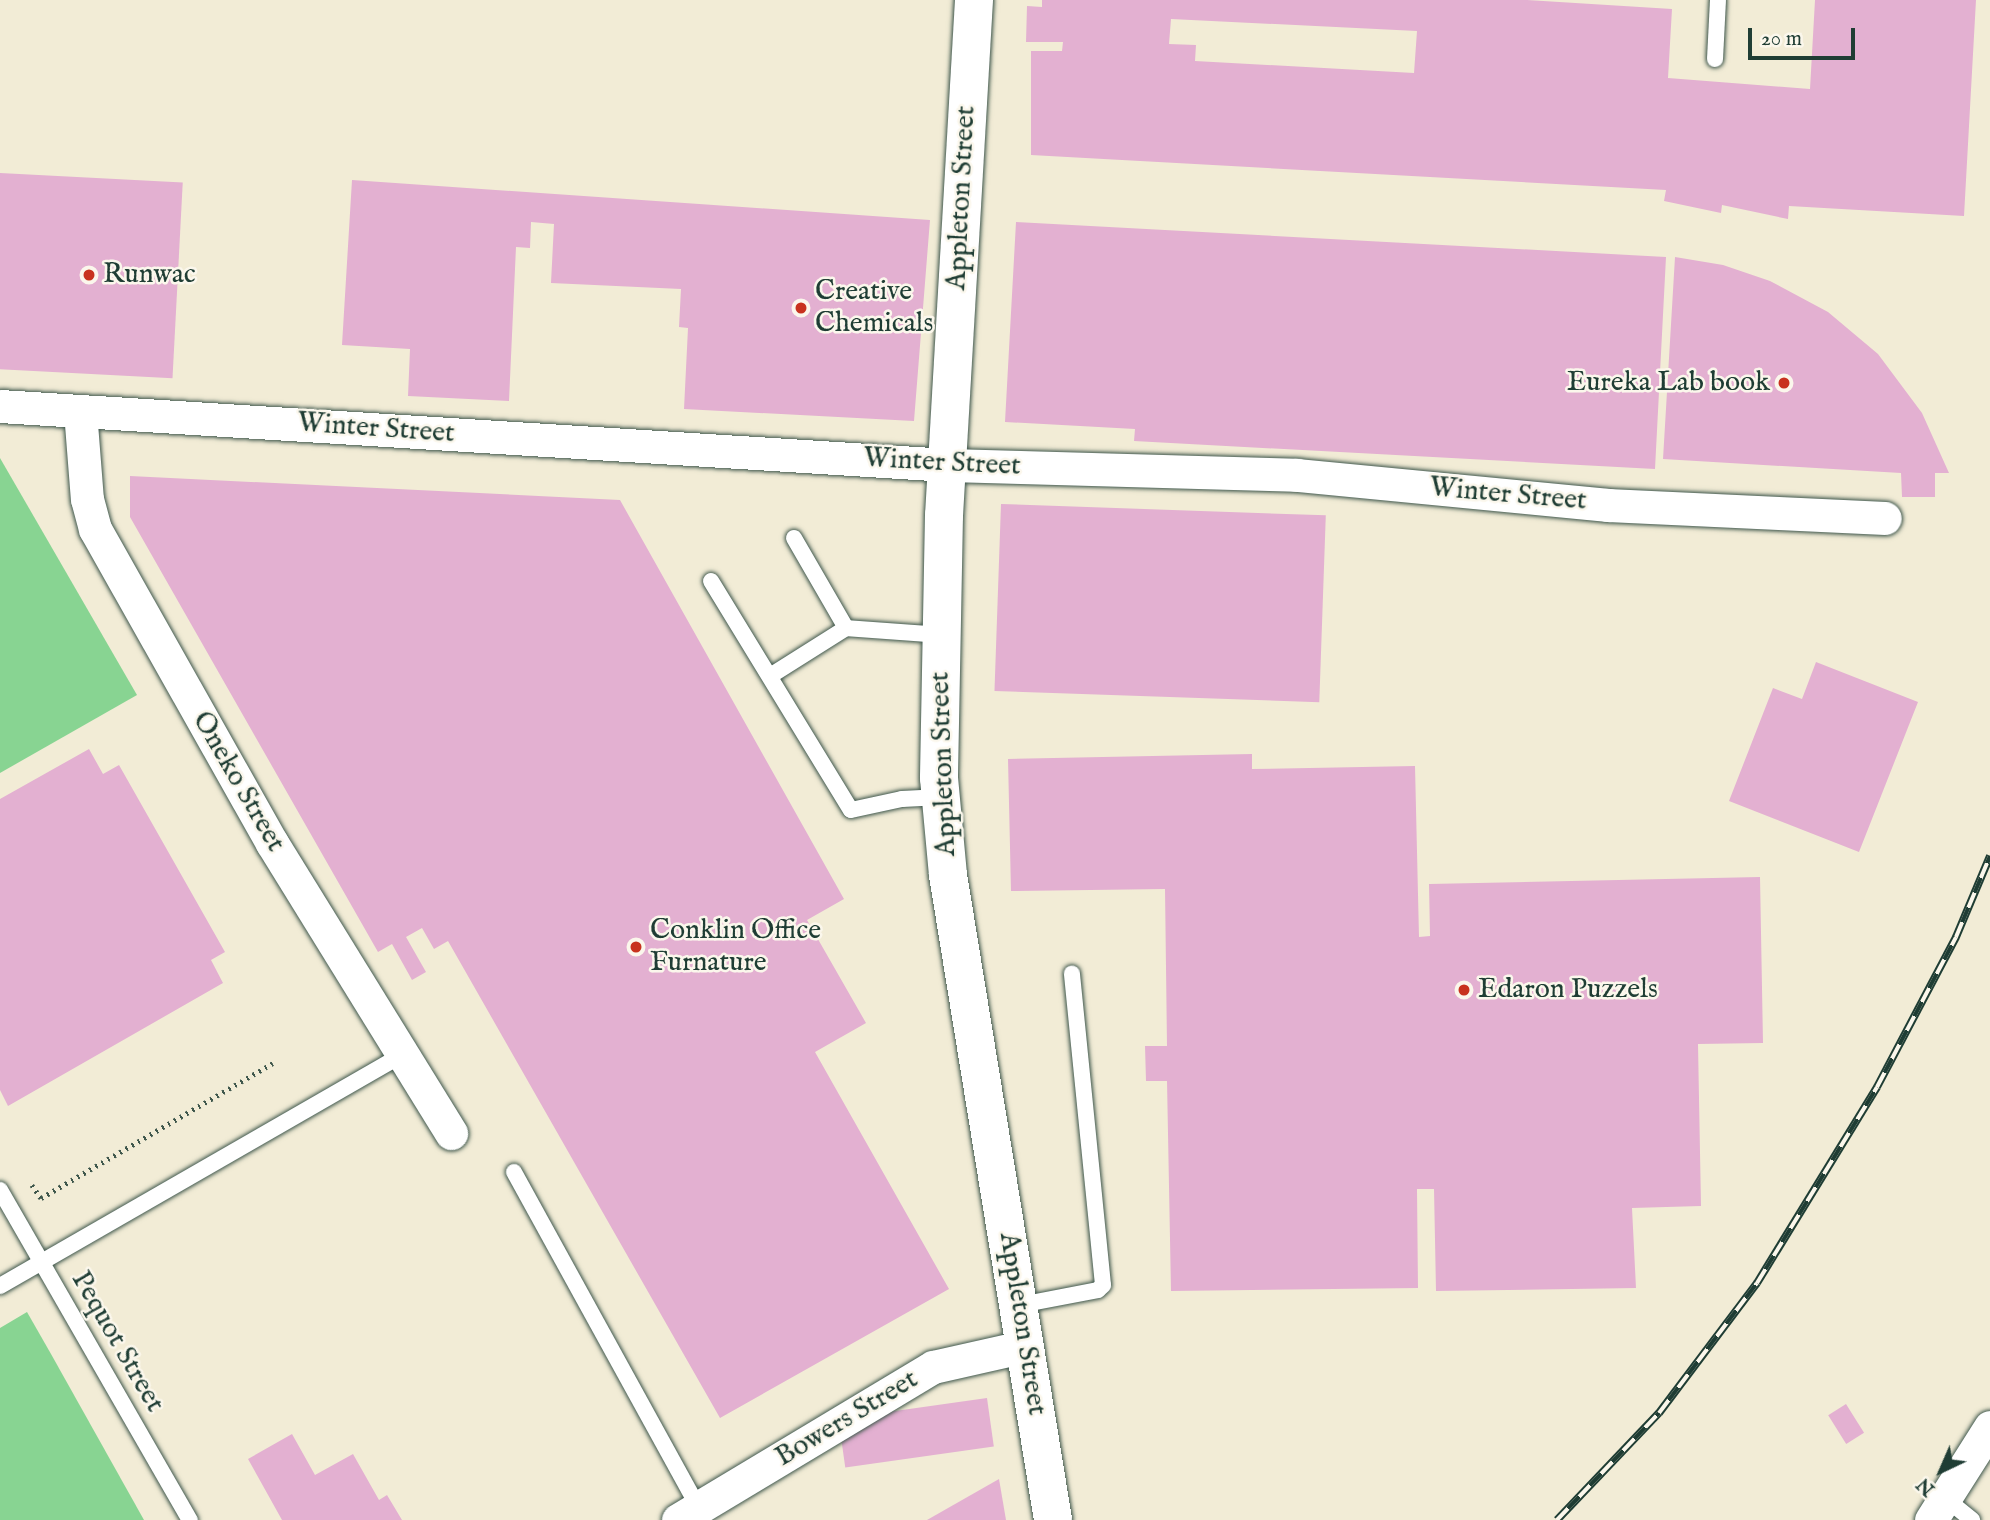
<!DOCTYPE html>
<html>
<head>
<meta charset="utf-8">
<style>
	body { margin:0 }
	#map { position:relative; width:1990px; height:1520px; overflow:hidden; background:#f2ecd6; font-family:"IM FELL English",serif }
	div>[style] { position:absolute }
	.green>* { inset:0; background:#88d492 }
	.building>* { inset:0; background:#e3b0d1; transform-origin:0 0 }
	.path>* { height:4.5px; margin-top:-2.25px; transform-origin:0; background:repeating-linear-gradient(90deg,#3f574c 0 2px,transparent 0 7px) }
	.roads { filter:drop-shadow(0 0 2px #3f574c) drop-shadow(0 0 2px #3f574c) }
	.service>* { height:16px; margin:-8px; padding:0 8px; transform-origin:8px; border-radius:8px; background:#fff }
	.minor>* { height:33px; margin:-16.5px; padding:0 16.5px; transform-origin:16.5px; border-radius:16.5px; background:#fff }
	.tertiary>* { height:38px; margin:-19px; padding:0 19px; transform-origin:19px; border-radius:19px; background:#fff }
	.rail>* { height:8px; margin-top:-4px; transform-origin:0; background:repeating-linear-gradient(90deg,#fbf7ec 0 16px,#1f3d34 0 32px); box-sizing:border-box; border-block:2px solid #1f3d34 }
	.dots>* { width:19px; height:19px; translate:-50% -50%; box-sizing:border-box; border:4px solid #fbf7ec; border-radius:50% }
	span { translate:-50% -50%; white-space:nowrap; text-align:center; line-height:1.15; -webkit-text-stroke:5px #fbf7ec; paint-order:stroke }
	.street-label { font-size:28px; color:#1f3d34 }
	.poi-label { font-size:28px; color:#1f3d34 }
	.left { translate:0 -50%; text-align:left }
	.right { translate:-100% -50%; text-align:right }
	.north { position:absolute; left:1906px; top:1436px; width:70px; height:70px; -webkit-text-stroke:5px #fbf7ec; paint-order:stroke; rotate:224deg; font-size:19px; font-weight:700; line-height:28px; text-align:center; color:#1f3d34 }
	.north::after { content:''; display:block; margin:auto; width:24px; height:32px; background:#1f3d34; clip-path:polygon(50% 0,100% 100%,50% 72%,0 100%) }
	.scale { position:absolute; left:1748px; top:28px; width:107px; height:32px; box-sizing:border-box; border:4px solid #1f3d34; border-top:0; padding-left:9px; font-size:21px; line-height:24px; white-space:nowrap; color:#1f3d34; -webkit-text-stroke:5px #fbf7ec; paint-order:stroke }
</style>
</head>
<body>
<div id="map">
	<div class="green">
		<div style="clip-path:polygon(0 458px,137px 695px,0 773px)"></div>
		<div style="clip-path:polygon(27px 1312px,51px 1354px,144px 1520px,0 1520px,0 1328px)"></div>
	</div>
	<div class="building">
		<div style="clip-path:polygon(evenodd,1042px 0,1527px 0,1672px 9px,1668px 78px,1810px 89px,1815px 0,1976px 0,1964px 216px,1789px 206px,1788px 219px,1722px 205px,1721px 213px,1664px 201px,1666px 190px,1031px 155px,1031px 51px,1062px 51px,1063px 42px,1026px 42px,1027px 6px,1042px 7px,1042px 0,1171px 19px,1417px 31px,1414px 73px,1195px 61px,1196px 45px,1169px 44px,1171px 19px)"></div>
		<div style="left:0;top:173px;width:183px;height:196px;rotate:3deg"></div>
		<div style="clip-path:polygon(352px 180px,930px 220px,914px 421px,684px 409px,688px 328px,679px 327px,681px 289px,551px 283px,554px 224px,531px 222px,530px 248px,516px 247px,509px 401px,408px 396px,410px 349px,342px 345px)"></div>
		<div style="clip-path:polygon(1016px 222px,1666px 257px,1655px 469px,1134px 441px,1135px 429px,1005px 422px)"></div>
		<div style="clip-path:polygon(1675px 257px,1723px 265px,1770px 281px,1828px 312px,1878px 354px,1922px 413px,1949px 473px,1935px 473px,1935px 497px,1902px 497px,1901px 473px,1663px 459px)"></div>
		<div style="clip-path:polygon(130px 476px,620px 500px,844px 899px,807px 920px,866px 1023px,815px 1052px,949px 1289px,720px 1418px,448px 941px,434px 949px,422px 928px,406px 937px,426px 972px,412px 980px,392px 944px,378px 952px,130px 517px)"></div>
		<div style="left:1001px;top:504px;width:325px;height:187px;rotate:2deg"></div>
		<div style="clip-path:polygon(1816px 662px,1918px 702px,1859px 852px,1729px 801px,1773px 688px,1802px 699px)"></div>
		<div style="clip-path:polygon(89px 749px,103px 774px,119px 765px,225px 952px,211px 960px,223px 983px,8px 1106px,0 1090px,0 799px)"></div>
		<div style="clip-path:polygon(1252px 754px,1252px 769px,1415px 766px,1419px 937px,1430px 936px,1429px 884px,1760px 877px,1763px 1043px,1698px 1044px,1701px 1206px,1632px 1208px,1636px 1288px,1436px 1291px,1434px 1189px,1417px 1189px,1418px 1288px,1171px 1291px,1167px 1081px,1146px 1081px,1145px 1046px,1167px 1046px,1165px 889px,1011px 891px,1008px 759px)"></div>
		<div style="left:987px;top:1398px;width:49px;height:150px;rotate:82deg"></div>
		<div style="left:1846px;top:1404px;width:34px;height:21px;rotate:58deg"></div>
		<div style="clip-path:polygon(292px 1434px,315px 1475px,353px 1454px,379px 1500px,387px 1495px,402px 1520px,282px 1520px,248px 1459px)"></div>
		<div style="clip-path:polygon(999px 1479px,1006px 1520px,927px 1520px)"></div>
	</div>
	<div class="path">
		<div style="left:32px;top:1185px;width:16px;rotate:55deg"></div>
		<div style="left:41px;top:1198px;width:268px;rotate:-30.2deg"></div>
	</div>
	<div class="roads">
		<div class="service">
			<div style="left:1715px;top:59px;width:59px;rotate:-87.1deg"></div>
			<div style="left:794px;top:538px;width:104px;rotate:60deg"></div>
			<div style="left:711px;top:581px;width:268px;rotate:58.6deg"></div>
			<div style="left:851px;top:810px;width:52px;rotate:-12.2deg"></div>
			<div style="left:902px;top:799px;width:39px;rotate:-3deg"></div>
			<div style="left:770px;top:676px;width:90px;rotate:-32.3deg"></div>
			<div style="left:846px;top:628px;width:95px;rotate:4.2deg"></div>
			<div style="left:514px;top:1172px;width:384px;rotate:61.2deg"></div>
			<div style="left:0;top:1190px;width:381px;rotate:60.1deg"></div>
			<div style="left:0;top:1286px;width:464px;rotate:-29.9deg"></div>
			<div style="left:1020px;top:1305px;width:79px;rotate:-10.9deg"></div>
			<div style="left:1098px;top:1290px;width:7px;rotate:-45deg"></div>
			<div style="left:1103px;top:1285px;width:313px;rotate:-95.7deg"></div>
			<div style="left:1945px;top:1498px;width:35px;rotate:39deg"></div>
		</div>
		<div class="minor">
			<div style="left:0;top:406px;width:950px;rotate:3.56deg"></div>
			<div style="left:948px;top:465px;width:349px;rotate:1.6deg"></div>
			<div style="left:1297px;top:475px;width:312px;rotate:5.5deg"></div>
			<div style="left:1608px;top:505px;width:277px;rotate:2.7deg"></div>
			<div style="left:80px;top:411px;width:88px;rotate:85.5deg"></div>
			<div style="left:87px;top:499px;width:31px;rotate:75deg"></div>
			<div style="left:95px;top:529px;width:360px;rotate:60.6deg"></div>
			<div style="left:272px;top:843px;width:341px;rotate:58.3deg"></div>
			<div style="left:678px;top:1520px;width:297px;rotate:-31deg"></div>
			<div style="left:933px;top:1367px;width:95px;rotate:-12.7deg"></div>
			<div style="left:1931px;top:1520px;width:110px;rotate:-57.6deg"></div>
		</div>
		<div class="tertiary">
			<div style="left:974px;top:0;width:516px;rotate:93.33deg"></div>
			<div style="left:944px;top:515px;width:263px;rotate:91.1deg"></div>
			<div style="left:939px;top:778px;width:97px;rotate:84.7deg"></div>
			<div style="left:948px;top:875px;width:653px;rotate:80.75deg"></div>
		</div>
	</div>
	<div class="rail">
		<div style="left:1557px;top:1520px;width:148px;rotate:-46.4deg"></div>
		<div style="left:1659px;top:1413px;width:163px;rotate:-53deg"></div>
		<div style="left:1757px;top:1283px;width:230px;rotate:-58.5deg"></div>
		<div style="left:1877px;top:1087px;width:170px;rotate:-62.2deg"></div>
		<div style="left:1956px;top:937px;width:88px;rotate:-67.2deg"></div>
	</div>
	<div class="dots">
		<div style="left:89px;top:275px;background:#c8321e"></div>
		<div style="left:801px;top:308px;background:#c8321e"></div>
		<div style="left:1784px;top:383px;background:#c8321e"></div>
		<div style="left:636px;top:947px;background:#c8321e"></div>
		<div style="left:1464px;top:990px;background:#c8321e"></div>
	</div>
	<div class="street-label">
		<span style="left:962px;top:198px;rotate:-87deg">Appleton Street</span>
		<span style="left:376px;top:429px;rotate:4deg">Winter Street</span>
		<span style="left:942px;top:463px;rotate:3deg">Winter Street</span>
		<span style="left:1508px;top:495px;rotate:5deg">Winter Street</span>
		<span style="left:944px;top:764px;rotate:-92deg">Appleton Street</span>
		<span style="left:238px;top:782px;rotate:60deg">Oneko Street</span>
		<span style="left:1022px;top:1324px;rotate:81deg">Appleton Street</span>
		<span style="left:117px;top:1342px;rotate:60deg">Pequot Street</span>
		<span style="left:847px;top:1419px;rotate:-31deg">Bowers Street</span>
	</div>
	<div class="poi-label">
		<span class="left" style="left:103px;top:275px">Runwac</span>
		<span class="left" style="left:815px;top:308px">Creative<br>Chemicals</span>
		<span class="right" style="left:1770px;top:383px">Eureka Lab book</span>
		<span class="left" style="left:650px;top:947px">Conklin Office<br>Furnature</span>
		<span class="left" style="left:1478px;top:990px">Edaron Puzzels</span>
	</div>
	<div class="north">N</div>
	<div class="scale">20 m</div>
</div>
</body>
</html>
